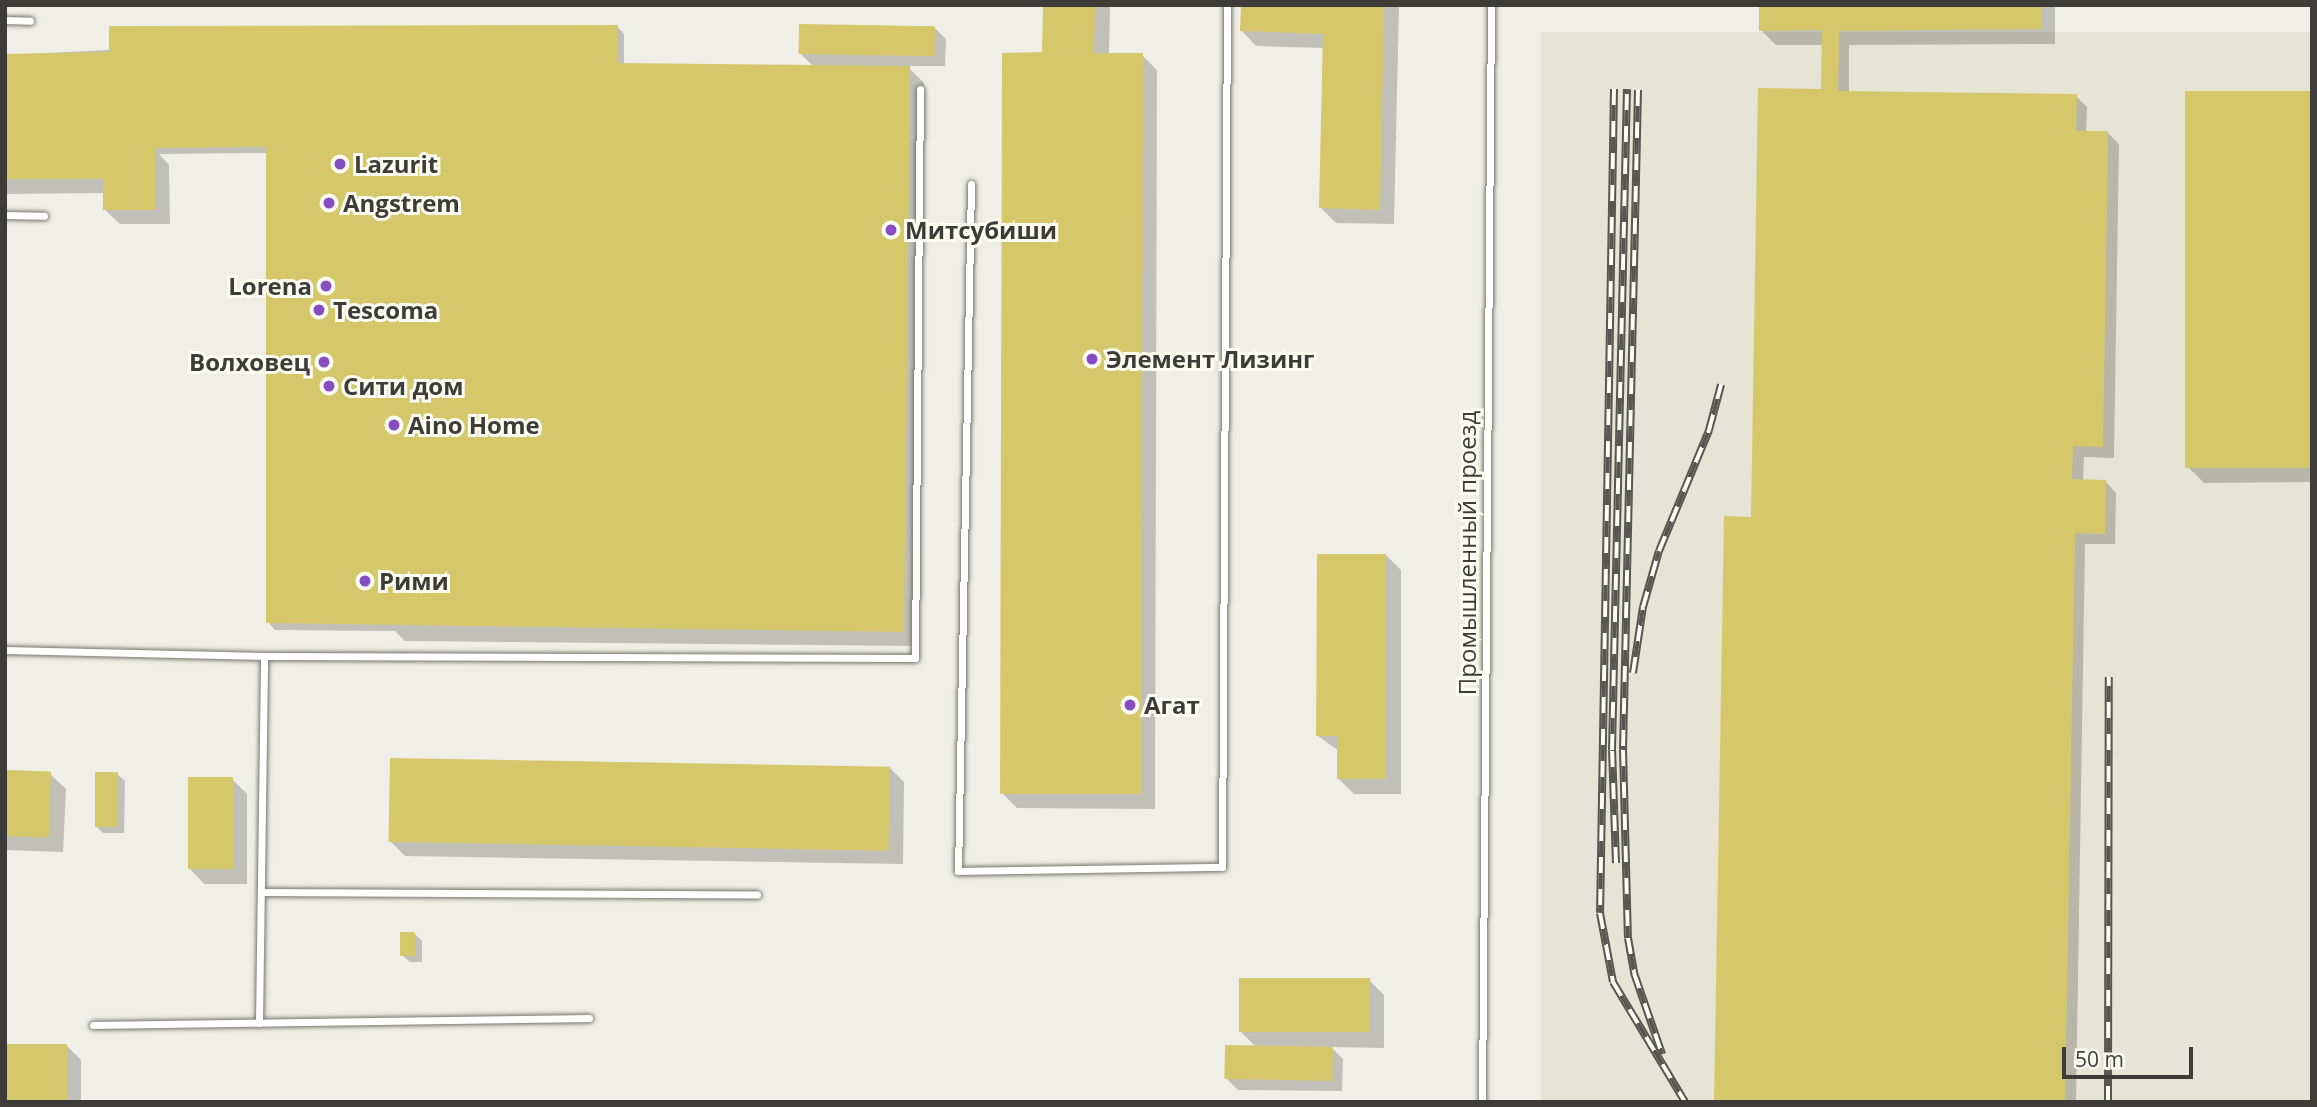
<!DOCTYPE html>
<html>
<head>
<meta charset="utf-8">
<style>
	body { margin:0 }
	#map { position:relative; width:2317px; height:1107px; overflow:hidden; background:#f0efe7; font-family:"Open Sans",sans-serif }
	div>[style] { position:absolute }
	.built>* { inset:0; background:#e6e4d4; transform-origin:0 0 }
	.shadow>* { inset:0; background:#0003 }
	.building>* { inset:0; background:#d5c86a; transform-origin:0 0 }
	.roads { filter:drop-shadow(0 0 2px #77766e) drop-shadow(0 0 2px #77766e) }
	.lane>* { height:7px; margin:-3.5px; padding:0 3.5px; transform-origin:3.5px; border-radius:3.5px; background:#fff }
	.rail>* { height:8px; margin-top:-4px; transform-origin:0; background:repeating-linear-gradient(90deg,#fefdf4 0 16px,#575652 0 32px); box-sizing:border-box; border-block:2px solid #575652 }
	.dots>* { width:19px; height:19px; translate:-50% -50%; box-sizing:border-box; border:4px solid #fefdf4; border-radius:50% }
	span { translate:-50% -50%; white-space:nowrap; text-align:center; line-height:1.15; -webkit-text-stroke:6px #fefdf4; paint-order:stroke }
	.poi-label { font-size:24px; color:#3d3c39; font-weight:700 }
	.left { translate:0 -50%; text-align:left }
	.right { translate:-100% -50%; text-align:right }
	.street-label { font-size:24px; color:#3d3c39 }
	.frame { position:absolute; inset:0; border:7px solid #3d3c39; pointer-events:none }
	.scale { position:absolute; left:2062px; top:1047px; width:131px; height:32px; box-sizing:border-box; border:4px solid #3d3c39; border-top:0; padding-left:9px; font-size:21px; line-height:24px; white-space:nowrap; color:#3d3c39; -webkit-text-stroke:5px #fefdf4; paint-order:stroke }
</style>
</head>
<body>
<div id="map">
	<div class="built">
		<div style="left:1541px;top:32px;width:771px;height:1070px"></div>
	</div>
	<div class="shadow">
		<div style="clip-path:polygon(1045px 5px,1110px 5px,1109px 55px,1142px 55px,1157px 70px,1155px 809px,1017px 808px,1002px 793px)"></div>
		<div style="clip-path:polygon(1242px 5px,1399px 5px,1394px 224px,1336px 223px,1321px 208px,1324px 48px,1256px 46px,1241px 30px)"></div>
		<div style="clip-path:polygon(1761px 5px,2055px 5px,2055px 44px,1849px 45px,1849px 92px,2076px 96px,2087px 107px,2086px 133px,2108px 133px,2119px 144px,2114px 458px,2084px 457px,2083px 481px,2105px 481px,2116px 493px,2115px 544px,2085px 544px,2076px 1102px,1716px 1102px,1752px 518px,1823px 91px,1823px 45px,1776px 45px,1761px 30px)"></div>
		<div style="clip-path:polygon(617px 26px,624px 34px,624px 65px,814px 67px,800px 53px,934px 27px,946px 39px,945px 66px,907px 66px,924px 83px,918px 646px,405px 641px,395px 631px,275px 630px,268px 622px,268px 153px,159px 154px,169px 165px,170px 224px,120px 224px,104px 209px,104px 193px,5px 194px,5px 55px)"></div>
		<div style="clip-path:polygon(2312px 92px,2312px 482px,2204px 483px,2189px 468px)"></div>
		<div style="clip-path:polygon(1386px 555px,1401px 570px,1401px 794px,1354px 794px,1339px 779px,1339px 751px,1318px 736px)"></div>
		<div style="clip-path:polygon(889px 767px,904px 782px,903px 864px,405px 856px,390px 841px)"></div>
		<div style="clip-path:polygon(5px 772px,50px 774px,66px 789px,63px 852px,5px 850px)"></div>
		<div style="clip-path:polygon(117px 774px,125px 781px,124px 833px,103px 833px,96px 826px)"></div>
		<div style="clip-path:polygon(232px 779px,247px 794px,247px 884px,204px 884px,189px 868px)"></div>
		<div style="clip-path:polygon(415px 934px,422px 941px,422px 962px,410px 962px,402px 955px)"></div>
		<div style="clip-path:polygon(1369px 980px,1384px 995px,1384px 1048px,1331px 1047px,1343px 1059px,1342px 1091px,1238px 1090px,1226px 1078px,1256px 1047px,1241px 1032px)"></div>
		<div style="clip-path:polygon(66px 1045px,81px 1060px,81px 1102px,5px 1102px)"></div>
	</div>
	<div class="building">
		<div style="clip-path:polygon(1043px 5px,1095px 5px,1094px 53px,1143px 53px,1141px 794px,1000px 794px,1002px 53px,1042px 52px)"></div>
		<div style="clip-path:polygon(1241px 5px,1384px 5px,1380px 210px,1319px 208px,1323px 34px,1240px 31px)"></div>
		<div style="clip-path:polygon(1759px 5px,2041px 5px,2041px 29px,1839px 31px,1838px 91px,2077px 94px,2076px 131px,2108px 131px,2103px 447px,2073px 446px,2072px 479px,2106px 480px,2105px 534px,2075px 533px,2065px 1102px,1714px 1102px,1724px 516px,1751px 517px,1758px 88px,1821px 89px,1822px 30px,1759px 31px)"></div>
		<div style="left:799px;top:24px;width:136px;height:30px;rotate:1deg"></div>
		<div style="clip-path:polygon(618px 25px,617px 63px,910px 66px,904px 632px,266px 623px,266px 147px,155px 148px,155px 210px,103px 210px,103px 179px,5px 179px,5px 54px,109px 52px,109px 26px)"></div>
		<div style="left:2312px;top:91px;width:377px;height:127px;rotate:90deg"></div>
		<div style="clip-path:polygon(1317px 554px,1386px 554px,1386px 779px,1337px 779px,1337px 736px,1316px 736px)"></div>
		<div style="left:390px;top:758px;width:500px;height:84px;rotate:1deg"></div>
		<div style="left:5px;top:770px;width:46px;height:66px;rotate:2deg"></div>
		<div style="left:95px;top:772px;width:23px;height:55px"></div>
		<div style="left:188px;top:777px;width:45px;height:92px"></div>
		<div style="left:400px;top:932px;width:15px;height:24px"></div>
		<div style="left:1239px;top:978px;width:131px;height:54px"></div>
		<div style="left:5px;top:1044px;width:62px;height:58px"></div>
		<div style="left:1225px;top:1045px;width:108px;height:34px;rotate:1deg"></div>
	</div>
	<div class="roads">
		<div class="lane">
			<div style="left:5px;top:20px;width:25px;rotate:2deg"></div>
			<div style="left:971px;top:184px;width:687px;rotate:91.08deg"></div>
			<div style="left:958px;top:871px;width:264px;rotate:-0.9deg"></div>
			<div style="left:1222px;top:867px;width:862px;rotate:-89.67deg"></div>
			<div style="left:5px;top:215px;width:39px;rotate:1deg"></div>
			<div style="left:5px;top:650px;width:259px;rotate:1.3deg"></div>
			<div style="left:264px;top:656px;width:651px;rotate:0.18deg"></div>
			<div style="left:915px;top:658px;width:569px;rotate:-89.5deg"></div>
			<div style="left:261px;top:892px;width:496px;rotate:0.3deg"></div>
			<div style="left:259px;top:1023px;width:367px;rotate:-89.2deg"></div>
			<div style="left:93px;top:1025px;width:496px;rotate:-0.8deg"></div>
			<div style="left:1482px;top:1102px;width:1097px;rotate:-89.53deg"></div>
		</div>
	</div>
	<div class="rail">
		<div style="left:1614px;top:89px;width:824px;rotate:90.97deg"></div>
		<div style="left:1600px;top:913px;width:70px;rotate:79.3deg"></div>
		<div style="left:1613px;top:982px;width:140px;rotate:59deg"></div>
		<div style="left:1638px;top:90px;width:660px;rotate:91.3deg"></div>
		<div style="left:1623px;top:750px;width:188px;rotate:88.5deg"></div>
		<div style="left:1628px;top:938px;width:36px;rotate:80deg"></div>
		<div style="left:1634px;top:973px;width:86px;rotate:70.9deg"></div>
		<div style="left:1633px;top:673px;width:67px;rotate:-81.4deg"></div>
		<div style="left:1643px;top:607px;width:58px;rotate:-74.1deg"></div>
		<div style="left:1659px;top:551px;width:131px;rotate:-67.5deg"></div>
		<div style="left:1709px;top:430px;width:47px;rotate:-75.1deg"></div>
		<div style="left:1616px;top:863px;width:113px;rotate:-92deg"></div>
		<div style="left:1612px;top:750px;width:661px;rotate:-88.7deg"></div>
		<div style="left:2108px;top:1102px;width:425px;rotate:-89.9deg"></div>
	</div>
	<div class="dots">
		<div style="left:340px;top:164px;background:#874dc3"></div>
		<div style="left:329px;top:203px;background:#874dc3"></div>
		<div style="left:891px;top:230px;background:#874dc3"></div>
		<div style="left:326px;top:286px;background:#874dc3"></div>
		<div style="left:319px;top:310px;background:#874dc3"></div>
		<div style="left:1092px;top:359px;background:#874dc3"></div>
		<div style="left:324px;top:362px;background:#874dc3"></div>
		<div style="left:329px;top:386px;background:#874dc3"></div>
		<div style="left:394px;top:425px;background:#874dc3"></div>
		<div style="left:365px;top:581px;background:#874dc3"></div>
		<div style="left:1130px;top:705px;background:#874dc3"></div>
	</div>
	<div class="poi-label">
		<span class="left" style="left:354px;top:164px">Lazurit</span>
		<span class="left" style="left:343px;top:203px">Angstrem</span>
		<span class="left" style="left:905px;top:230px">Митсубиши</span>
		<span class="right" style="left:312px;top:286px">Lorena</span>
		<span class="left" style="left:333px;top:310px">Tescoma</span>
		<span class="left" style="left:1106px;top:359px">Элемент Лизинг</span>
		<span class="right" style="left:310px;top:362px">Волховец</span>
		<span class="left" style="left:343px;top:386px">Сити дом</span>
		<span class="left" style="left:408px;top:425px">Aino Home</span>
		<span class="left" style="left:379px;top:581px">Рими</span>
		<span class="left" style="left:1144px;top:705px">Агат</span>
	</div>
	<div class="street-label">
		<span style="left:1467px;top:553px;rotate:-90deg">Промышленный проезд</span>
	</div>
	<div class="frame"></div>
	<div class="scale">50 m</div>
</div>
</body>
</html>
